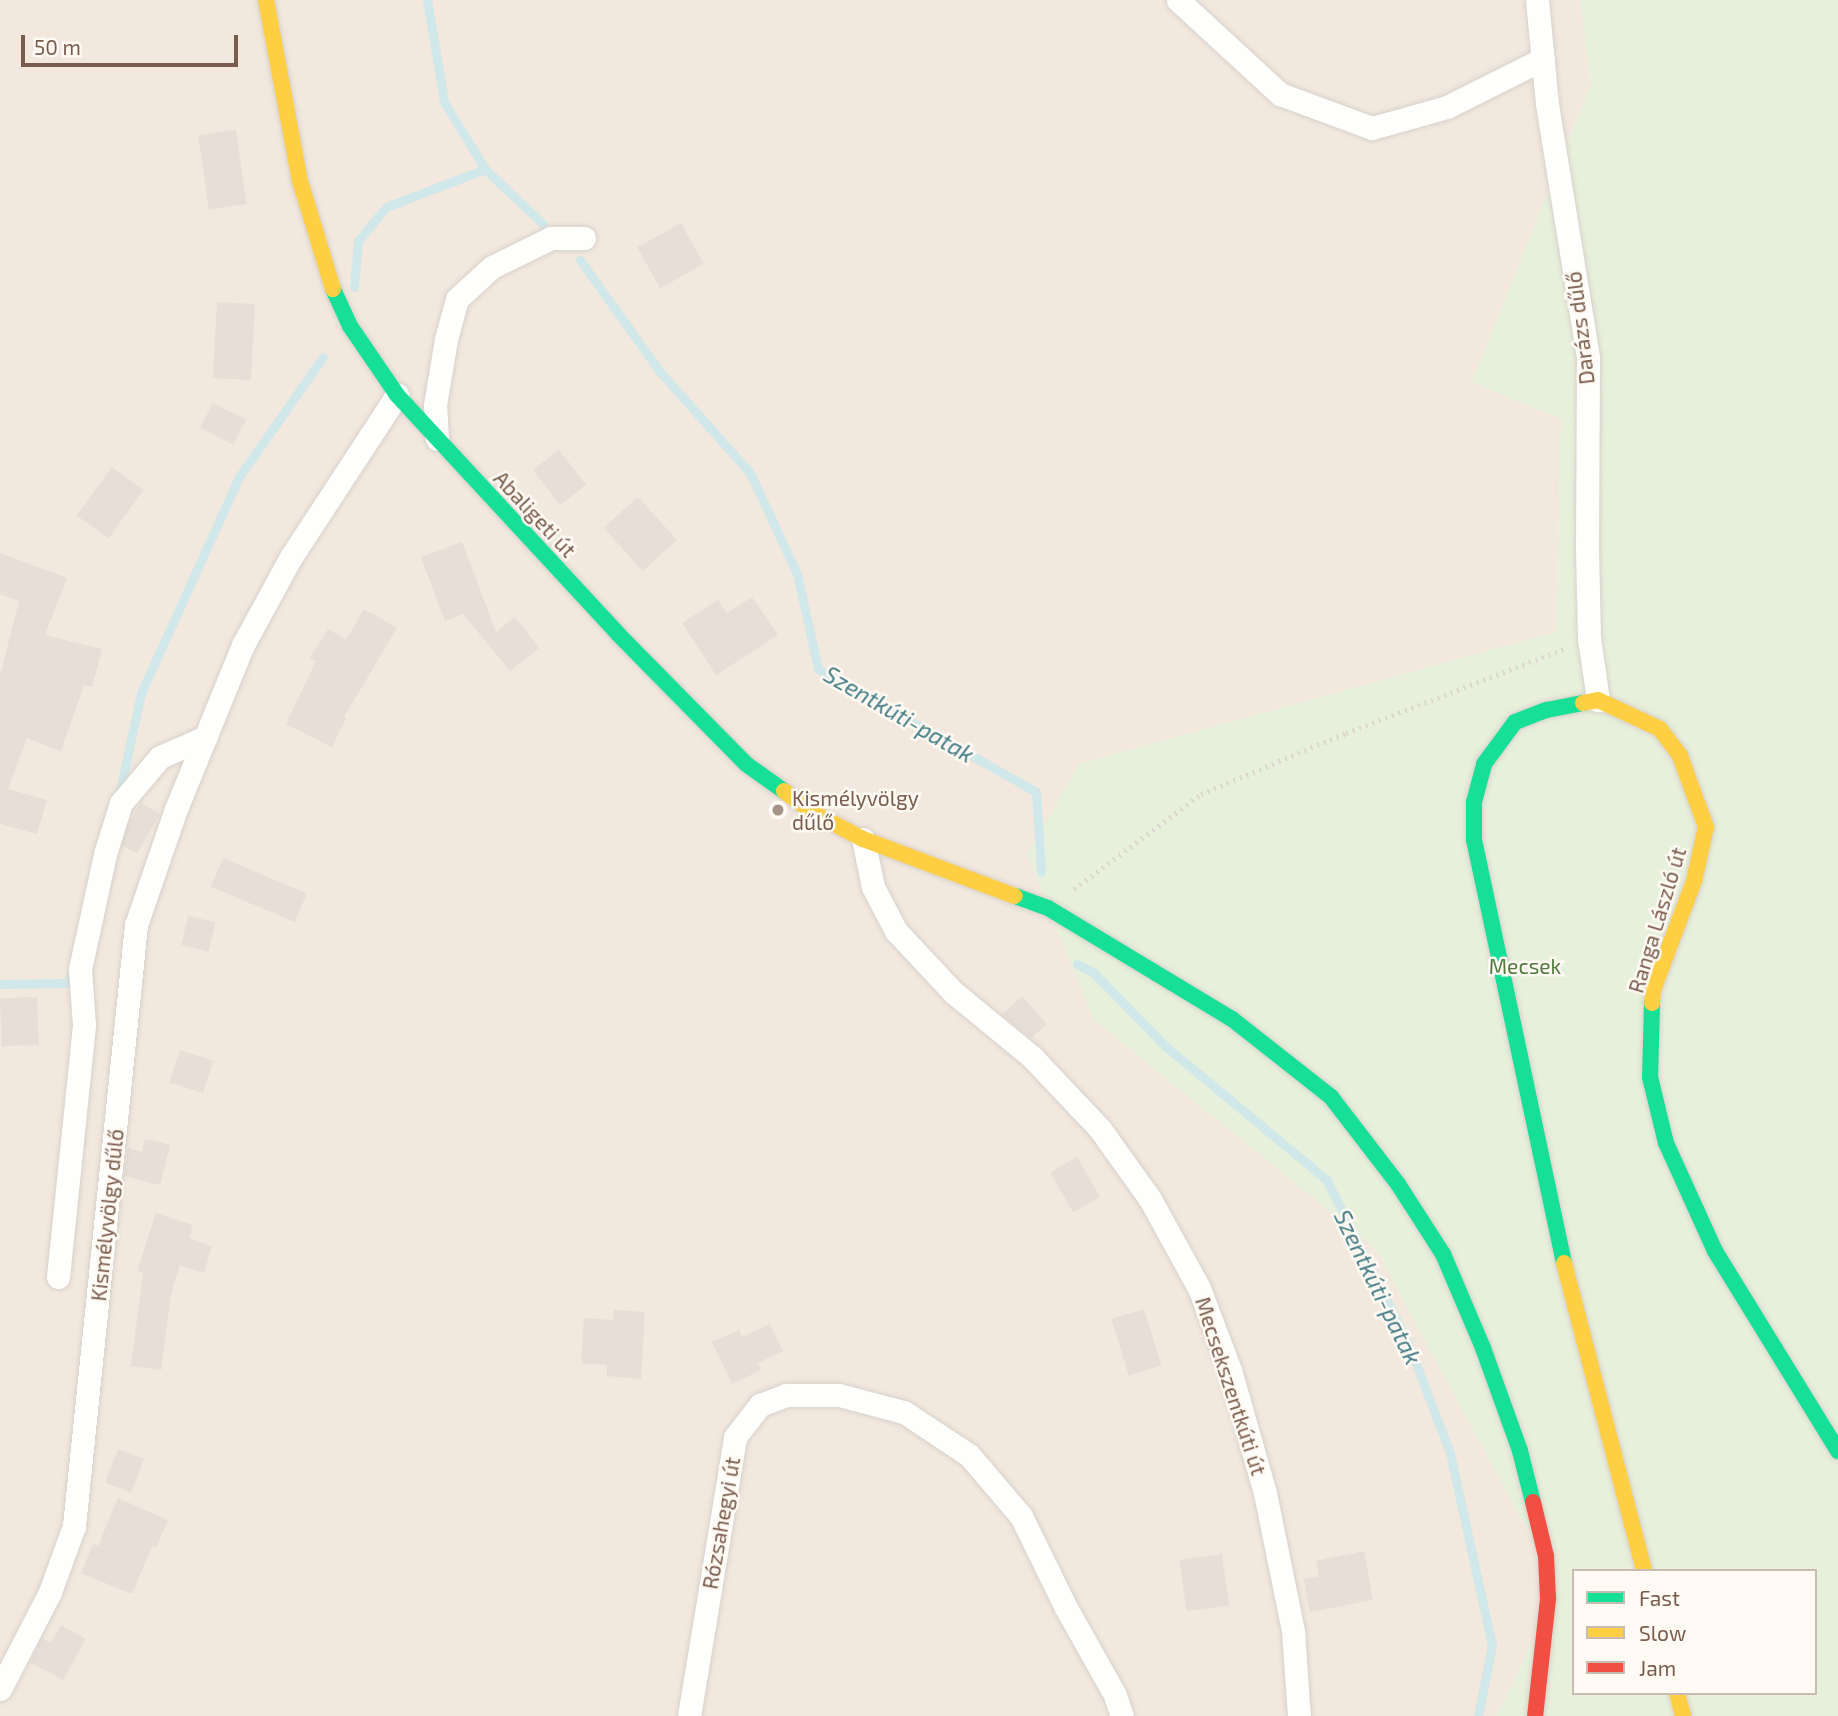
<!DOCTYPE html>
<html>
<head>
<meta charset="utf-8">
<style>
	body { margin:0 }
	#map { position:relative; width:1838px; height:1716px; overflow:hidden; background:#f9f5f0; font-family:"Exo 2",sans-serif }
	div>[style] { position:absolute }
	.residential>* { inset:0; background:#f2e8de }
	.green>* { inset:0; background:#e7f0db }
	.stream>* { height:9px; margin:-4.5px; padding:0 4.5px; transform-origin:4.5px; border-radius:4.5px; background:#d0e8ea }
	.building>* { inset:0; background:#e6ded7; transform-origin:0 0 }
	.path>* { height:4.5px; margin-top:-2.25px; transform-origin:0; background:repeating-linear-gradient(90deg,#dcd5d0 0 2px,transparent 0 7px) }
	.roads { filter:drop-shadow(0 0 2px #d7d1cb) drop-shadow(0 0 2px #d7d1cb) }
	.street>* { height:23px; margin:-11.5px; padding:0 11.5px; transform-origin:11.5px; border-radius:11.5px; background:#fefefd }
	.fast>* { height:16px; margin:-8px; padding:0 8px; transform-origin:8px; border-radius:8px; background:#16e098 }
	.slow>* { height:16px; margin:-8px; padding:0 8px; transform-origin:8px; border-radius:8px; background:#ffcf43 }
	.jam>* { height:16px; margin:-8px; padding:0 8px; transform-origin:8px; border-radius:8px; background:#f24e42 }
	.dots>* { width:19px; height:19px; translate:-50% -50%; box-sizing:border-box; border:4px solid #fffaf3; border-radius:50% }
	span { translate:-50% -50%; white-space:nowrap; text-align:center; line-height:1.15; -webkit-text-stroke:5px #fffaf3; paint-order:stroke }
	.street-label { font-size:21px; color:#7a5c4d }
	.poi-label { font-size:21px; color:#7a5c4d }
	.left { translate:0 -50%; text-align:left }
	.park-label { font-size:21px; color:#537a41 }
	.water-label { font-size:23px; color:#437c86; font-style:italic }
	.legend { position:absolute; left:1572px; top:1569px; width:245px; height:126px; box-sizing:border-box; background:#fffaf3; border:2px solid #cabbb1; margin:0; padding:9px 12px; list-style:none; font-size:21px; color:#7a5c4d }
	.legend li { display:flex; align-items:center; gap:14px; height:35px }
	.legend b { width:35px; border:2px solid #cabbb1 }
	.scale { position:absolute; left:21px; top:35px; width:217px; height:32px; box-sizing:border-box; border:4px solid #7a5c4d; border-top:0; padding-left:9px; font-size:21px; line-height:24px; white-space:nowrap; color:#7a5c4d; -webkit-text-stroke:5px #fffaf3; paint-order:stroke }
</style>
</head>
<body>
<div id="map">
	<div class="residential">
		<div style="clip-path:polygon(0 0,1580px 0,1591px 84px,1472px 382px,1561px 419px,1556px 632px,1079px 764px,1094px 1020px,1375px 1247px,1559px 1589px,1497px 1716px,0 1716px)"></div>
	</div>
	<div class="green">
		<div style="clip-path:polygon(evenodd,1580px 0,1838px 0,1838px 1716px,1497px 1716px,1559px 1589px,1375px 1248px,1094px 1020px,1027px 855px,1079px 764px,1556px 632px,1561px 419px,1472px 382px,1591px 84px,1580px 0,1574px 1571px,1815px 1571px,1815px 1693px,1574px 1693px,1574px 1571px)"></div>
	</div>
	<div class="stream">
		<div style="left:427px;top:0;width:103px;rotate:80.5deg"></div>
		<div style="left:444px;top:102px;width:79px;rotate:58.5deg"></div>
		<div style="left:485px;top:169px;width:80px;rotate:43.5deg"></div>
		<div style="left:580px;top:260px;width:139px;rotate:54.4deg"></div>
		<div style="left:661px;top:373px;width:134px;rotate:48.3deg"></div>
		<div style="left:750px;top:473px;width:111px;rotate:65deg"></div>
		<div style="left:797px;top:574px;width:97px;rotate:77.5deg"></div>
		<div style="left:818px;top:669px;width:250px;rotate:29.4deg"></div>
		<div style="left:1036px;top:792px;width:80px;rotate:86.4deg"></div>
		<div style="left:354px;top:287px;width:46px;rotate:-85deg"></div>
		<div style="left:358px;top:241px;width:44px;rotate:-50.5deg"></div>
		<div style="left:386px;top:207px;width:106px;rotate:-21deg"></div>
		<div style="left:119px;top:795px;width:104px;rotate:-77.8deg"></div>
		<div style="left:141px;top:693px;width:237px;rotate:-65.6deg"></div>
		<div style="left:239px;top:477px;width:146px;rotate:-55deg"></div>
		<div style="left:1077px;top:964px;width:18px;rotate:27deg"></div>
		<div style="left:1093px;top:972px;width:103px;rotate:45.8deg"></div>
		<div style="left:1165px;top:1046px;width:209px;rotate:39.6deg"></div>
		<div style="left:1326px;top:1179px;width:183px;rotate:63.4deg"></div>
		<div style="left:1408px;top:1343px;width:118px;rotate:69.1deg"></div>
		<div style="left:1450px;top:1453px;width:197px;rotate:77.7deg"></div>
		<div style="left:1492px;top:1645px;width:72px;rotate:101.2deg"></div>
		<div style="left:0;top:984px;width:69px;rotate:-0.8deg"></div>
		<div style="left:69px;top:983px;width:13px;rotate:-77deg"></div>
	</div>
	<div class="building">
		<div style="left:236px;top:130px;width:75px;height:38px;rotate:82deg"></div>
		<div style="left:681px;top:223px;width:47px;height:50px;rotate:61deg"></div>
		<div style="left:217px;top:302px;width:38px;height:76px;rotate:3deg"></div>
		<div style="left:213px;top:403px;width:37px;height:28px;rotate:27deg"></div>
		<div style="left:559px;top:450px;width:44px;height:33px;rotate:52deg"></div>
		<div style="left:112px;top:467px;width:39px;height:60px;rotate:36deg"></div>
		<div style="left:638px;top:497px;width:58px;height:46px;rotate:48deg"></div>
		<div style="clip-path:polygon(462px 542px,496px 632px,515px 617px,539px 648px,510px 671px,463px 614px,445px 621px,421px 557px)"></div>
		<div style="clip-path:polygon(0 553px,67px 578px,45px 635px,102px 649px,92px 687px,84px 685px,61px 751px,27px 738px,8px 789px,47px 800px,37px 834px,0 824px,0 676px,19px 601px,0 594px)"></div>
		<div style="clip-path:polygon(752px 597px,778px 635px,716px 675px,682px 623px,718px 600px,727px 613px)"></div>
		<div style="clip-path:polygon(364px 609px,397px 628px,344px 717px,346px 718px,332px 747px,286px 724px,316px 661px,310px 658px,328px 629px,346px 640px)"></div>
		<div style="left:141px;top:803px;width:22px;height:46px;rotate:30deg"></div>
		<div style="left:223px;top:858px;width:91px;height:31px;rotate:23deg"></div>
		<div style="left:188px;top:916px;width:28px;height:30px;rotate:13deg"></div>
		<div style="clip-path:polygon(1022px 996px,1047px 1024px,1031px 1038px,1002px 1014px)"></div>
		<div style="left:37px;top:997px;width:48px;height:37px;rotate:88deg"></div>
		<div style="left:180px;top:1050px;width:35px;height:34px;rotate:18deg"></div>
		<div style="clip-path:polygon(145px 1139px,170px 1145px,160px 1185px,124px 1176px,128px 1148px,142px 1152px)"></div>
		<div style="left:1077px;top:1157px;width:46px;height:31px;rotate:60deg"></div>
		<div style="clip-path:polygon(156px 1213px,193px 1225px,189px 1238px,212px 1246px,204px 1273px,180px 1265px,171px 1294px,161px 1370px,131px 1366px,143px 1273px,137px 1271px)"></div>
		<div style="left:1144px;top:1309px;width:59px;height:34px;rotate:73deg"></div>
		<div style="clip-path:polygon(614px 1310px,645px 1312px,641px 1379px,607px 1376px,607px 1365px,581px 1363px,584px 1318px,613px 1320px)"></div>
		<div style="clip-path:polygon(770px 1324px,783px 1351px,758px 1363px,761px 1370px,732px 1384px,712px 1342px,739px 1330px,742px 1337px)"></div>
		<div style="left:118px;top:1449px;width:28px;height:36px;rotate:21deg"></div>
		<div style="clip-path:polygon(118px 1498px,168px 1520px,156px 1548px,152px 1546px,132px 1594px,81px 1573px,93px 1544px,98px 1546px)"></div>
		<div style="clip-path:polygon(1364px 1551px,1373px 1600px,1310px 1612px,1304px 1579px,1319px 1576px,1316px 1561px)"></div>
		<div style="left:1222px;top:1554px;width:52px;height:43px;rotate:82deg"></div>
		<div style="clip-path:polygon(61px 1625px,86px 1639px,63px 1680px,30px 1662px,42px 1638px,51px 1643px)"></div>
	</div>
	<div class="path">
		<div style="left:1074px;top:889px;width:159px;rotate:-36.8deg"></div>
		<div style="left:1201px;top:794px;width:157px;rotate:-22.8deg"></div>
		<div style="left:1346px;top:733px;width:236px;rotate:-21.1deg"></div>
	</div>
	<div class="roads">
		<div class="street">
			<div style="left:1178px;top:0;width:139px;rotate:42.7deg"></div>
			<div style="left:1280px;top:94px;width:98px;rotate:20.3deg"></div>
			<div style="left:1372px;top:128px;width:78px;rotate:-15.6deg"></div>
			<div style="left:1447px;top:107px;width:107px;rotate:-26.6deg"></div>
			<div style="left:1537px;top:0;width:104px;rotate:84.5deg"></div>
			<div style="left:1547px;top:104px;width:257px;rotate:80.8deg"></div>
			<div style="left:1588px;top:358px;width:191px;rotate:90.3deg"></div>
			<div style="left:1587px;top:549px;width:89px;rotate:88.7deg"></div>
			<div style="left:1589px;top:638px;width:63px;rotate:81.7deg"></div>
			<div style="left:437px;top:439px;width:34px;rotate:-93deg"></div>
			<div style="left:435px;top:405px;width:67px;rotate:-80.5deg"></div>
			<div style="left:446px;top:339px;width:41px;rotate:-74.6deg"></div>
			<div style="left:457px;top:299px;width:47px;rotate:-42.4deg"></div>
			<div style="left:492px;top:267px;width:66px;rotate:-26.2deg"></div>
			<div style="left:551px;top:238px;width:33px"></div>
			<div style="left:863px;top:839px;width:49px;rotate:78.2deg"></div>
			<div style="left:873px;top:887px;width:50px;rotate:62.4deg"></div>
			<div style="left:896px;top:931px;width:83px;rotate:46.9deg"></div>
			<div style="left:953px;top:992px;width:101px;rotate:39.4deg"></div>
			<div style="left:1031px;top:1056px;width:100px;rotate:46.6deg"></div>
			<div style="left:1100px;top:1129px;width:86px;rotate:54.5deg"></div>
			<div style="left:1150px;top:1199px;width:102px;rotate:61.2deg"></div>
			<div style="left:1199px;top:1288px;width:88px;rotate:69.3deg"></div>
			<div style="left:1230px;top:1370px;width:128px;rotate:74.1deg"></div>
			<div style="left:1265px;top:1493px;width:141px;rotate:78.5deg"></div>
			<div style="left:1293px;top:1631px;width:85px;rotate:86deg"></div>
			<div style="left:58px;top:1277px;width:253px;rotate:-84.1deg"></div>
			<div style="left:84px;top:1025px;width:56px;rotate:-94.1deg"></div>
			<div style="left:80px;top:969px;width:118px;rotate:-77.7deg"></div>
			<div style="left:105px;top:854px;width:53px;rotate:-72.6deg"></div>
			<div style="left:121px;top:803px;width:60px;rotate:-49.7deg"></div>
			<div style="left:160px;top:757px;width:50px;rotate:-23.5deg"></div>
			<div style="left:0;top:1689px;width:109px;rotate:-62.7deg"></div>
			<div style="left:50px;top:1592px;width:70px;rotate:-70deg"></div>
			<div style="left:74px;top:1526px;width:604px;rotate:-84.11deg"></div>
			<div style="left:136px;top:925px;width:123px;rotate:-71deg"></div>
			<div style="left:176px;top:809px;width:177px;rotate:-67.8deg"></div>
			<div style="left:243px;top:645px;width:100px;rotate:-61.4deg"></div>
			<div style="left:291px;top:557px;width:194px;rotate:-56.8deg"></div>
			<div style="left:689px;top:1716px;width:283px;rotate:-80.6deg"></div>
			<div style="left:735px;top:1437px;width:41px;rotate:-52deg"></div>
			<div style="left:760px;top:1405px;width:28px;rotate:-21deg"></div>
			<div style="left:786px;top:1395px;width:53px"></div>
			<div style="left:839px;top:1395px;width:67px;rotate:14.7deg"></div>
			<div style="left:904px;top:1412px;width:78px;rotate:33.5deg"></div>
			<div style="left:969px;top:1455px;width:80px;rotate:49.6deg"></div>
			<div style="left:1021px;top:1516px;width:100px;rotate:63.9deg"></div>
			<div style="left:1065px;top:1606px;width:102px;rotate:60.7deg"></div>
			<div style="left:1115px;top:1695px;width:22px;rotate:72deg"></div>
		</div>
		<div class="fast">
			<div style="left:333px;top:289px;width:41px;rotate:65.3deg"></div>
			<div style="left:350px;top:326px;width:83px;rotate:55.7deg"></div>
			<div style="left:397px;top:395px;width:326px;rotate:47.2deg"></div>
			<div style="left:618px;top:634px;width:182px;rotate:45.4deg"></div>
			<div style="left:746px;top:764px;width:47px;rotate:35.4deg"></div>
			<div style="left:1015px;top:896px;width:35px;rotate:20deg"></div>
			<div style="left:1048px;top:908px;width:215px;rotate:31.1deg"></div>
			<div style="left:1232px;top:1019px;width:126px;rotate:38.2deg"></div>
			<div style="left:1331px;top:1097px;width:110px;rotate:52.4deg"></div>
			<div style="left:1398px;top:1184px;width:83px;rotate:57.3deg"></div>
			<div style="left:1443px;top:1254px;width:102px;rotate:66.9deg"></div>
			<div style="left:1483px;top:1348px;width:109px;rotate:70.2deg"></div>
			<div style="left:1520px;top:1451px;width:53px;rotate:75.7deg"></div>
			<div style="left:1652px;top:1003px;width:74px;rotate:91.5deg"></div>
			<div style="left:1650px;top:1077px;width:68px;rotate:76.4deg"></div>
			<div style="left:1666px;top:1143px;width:119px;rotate:65.6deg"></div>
			<div style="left:1715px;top:1251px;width:235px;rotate:58.4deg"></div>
			<div style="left:1564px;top:1263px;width:433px;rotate:-102deg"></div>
			<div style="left:1474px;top:839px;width:37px;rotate:-90deg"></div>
			<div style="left:1474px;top:802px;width:39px;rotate:-75deg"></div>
			<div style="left:1484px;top:764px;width:52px;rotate:-53.6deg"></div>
			<div style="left:1515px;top:722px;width:34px;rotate:-21deg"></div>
			<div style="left:1547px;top:710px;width:37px;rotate:-11deg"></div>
		</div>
		<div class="slow">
			<div style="left:266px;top:0;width:184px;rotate:79.4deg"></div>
			<div style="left:300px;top:181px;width:113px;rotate:73deg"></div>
			<div style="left:1583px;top:703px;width:15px;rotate:-11deg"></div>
			<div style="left:1598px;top:700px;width:68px;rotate:25.1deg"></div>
			<div style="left:1660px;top:729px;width:34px;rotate:53deg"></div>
			<div style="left:1680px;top:756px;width:76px;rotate:69.9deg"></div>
			<div style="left:1706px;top:827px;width:55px;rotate:102.5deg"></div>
			<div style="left:1694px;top:881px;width:116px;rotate:110.6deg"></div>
			<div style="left:1653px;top:990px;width:13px;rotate:94deg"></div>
			<div style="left:784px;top:791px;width:37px;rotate:36deg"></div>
			<div style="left:814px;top:813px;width:55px;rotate:28deg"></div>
			<div style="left:863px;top:839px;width:162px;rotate:20.6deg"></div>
			<div style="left:1564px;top:1263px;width:318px;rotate:75.4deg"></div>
			<div style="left:1677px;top:1693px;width:24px;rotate:75deg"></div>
		</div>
		<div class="jam">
			<div style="left:1533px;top:1502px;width:56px;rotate:76.5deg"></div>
			<div style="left:1546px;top:1556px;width:43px;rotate:87.3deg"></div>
			<div style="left:1548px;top:1599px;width:118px;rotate:96.3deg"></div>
		</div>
	</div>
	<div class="dots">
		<div style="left:778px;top:810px;background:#a69286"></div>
	</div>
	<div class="street-label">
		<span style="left:1580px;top:328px;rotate:-97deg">Darázs dűlő</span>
		<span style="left:535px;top:514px;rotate:47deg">Abaligeti út</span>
		<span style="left:1657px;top:920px;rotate:-73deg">Ranga László út</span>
		<span style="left:107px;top:1215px;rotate:-84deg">Kismélyvölgy dűlő</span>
		<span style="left:1231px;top:1386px;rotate:72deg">Mecsekszentkúti út</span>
		<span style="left:721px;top:1523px;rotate:-80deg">Rózsahegyi út</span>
	</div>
	<div class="poi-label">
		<span class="left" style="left:792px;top:810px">Kismélyvölgy<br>dűlő</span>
	</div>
	<div class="park-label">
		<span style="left:1525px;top:966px">Mecsek</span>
	</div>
	<div class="water-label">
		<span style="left:899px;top:714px;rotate:30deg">Szentkúti-patak</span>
		<span style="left:1378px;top:1287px;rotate:64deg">Szentkúti-patak</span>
	</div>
	<ul class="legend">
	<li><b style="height:9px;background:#16e098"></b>Fast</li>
	<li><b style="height:9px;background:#ffcf43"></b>Slow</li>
	<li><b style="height:9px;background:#f24e42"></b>Jam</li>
	</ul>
	<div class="scale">50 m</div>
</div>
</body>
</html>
